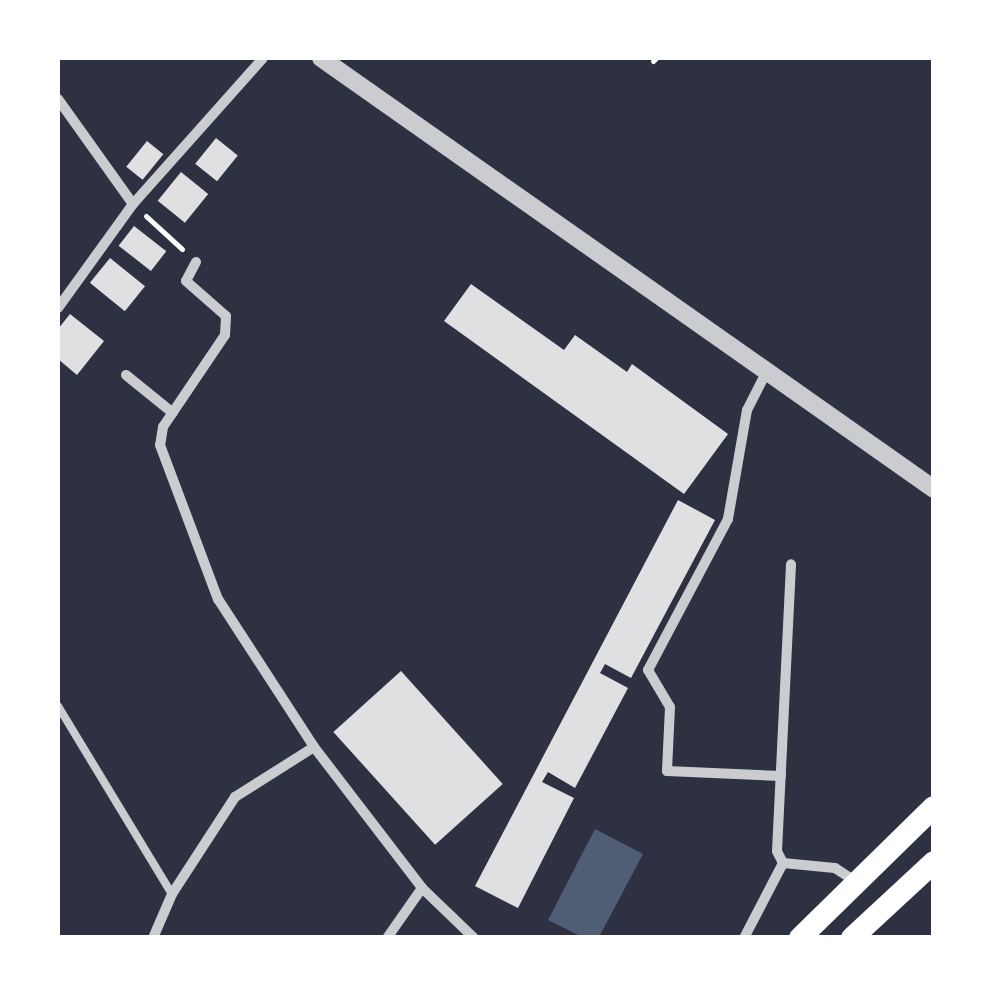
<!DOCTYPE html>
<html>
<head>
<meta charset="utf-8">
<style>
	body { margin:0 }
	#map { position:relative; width:991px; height:995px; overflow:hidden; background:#2d3142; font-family:"Sofia Sans Condensed",sans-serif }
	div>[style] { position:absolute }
	.water>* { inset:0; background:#4f5d75 }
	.building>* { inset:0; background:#e0e0e3; transform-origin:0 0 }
	.path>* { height:5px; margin:-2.5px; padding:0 2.5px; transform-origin:2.5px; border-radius:2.5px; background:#fff }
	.service>* { height:8px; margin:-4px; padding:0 4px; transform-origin:4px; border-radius:4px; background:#caccd0 }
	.minor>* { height:10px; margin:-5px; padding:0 5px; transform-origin:5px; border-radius:5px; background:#caccd0 }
	.tertiary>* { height:18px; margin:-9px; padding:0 9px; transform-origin:9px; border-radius:9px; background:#caccd0 }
	.primary>* { height:22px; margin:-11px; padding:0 11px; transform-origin:11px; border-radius:11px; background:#fff }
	span { translate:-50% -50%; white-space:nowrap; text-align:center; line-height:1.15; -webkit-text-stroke:10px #fff; paint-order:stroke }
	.frame { position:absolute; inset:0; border:60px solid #fff; pointer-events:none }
</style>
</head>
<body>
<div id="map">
	<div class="water">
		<div style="clip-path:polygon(595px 829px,643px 854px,599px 937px,582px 937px,548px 920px)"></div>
	</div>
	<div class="building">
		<div style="left:216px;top:138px;width:28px;height:33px;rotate:39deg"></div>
		<div style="left:147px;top:141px;width:21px;height:33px;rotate:39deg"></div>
		<div style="left:181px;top:172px;width:35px;height:37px;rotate:39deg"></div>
		<div style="left:134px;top:226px;width:41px;height:25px;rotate:38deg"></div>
		<div style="left:110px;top:258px;width:45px;height:32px;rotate:39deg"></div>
		<div style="clip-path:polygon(471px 284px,564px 350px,575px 335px,627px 372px,632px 364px,728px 434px,684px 494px,444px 321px)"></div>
		<div style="clip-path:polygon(70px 314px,104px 341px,77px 375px,58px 359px,58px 329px)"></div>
		<div style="clip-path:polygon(678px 500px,715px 520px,631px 678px,605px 664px,600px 673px,628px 688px,575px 788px,548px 772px,542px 782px,574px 798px,518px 908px,475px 886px)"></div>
		<div style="left:401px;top:671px;width:152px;height:91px;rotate:48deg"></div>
	</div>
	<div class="path">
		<div style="left:653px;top:61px;width:4px;rotate:-45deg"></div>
		<div style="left:146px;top:216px;width:49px;rotate:42.5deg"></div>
	</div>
	<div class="service">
		<div style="left:58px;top:706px;width:220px;rotate:58.8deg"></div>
	</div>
	<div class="minor">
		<div style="left:58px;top:99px;width:129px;rotate:54.5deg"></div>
		<div style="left:196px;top:262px;width:21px;rotate:118deg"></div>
		<div style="left:186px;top:281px;width:53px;rotate:41.2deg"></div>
		<div style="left:226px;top:316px;width:19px;rotate:93deg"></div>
		<div style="left:225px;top:335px;width:111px;rotate:124deg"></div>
		<div style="left:163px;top:427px;width:18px;rotate:99deg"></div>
		<div style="left:160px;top:445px;width:165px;rotate:69.4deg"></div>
		<div style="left:218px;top:599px;width:176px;rotate:57deg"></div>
		<div style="left:314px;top:747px;width:178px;rotate:52.5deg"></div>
		<div style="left:422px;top:888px;width:72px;rotate:43.9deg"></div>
		<div style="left:58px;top:308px;width:128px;rotate:-54.2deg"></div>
		<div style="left:133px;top:204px;width:195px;rotate:-48.3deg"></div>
		<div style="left:767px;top:371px;width:44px;rotate:117.1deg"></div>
		<div style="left:747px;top:410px;width:111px;rotate:99.9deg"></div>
		<div style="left:728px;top:519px;width:171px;rotate:117.9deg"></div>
		<div style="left:648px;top:670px;width:43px;rotate:59.3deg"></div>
		<div style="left:670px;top:707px;width:64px;rotate:92.7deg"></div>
		<div style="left:667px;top:771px;width:114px;rotate:2.5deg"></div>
		<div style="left:126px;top:375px;width:60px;rotate:39deg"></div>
		<div style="left:783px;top:863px;width:13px;rotate:-117deg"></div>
		<div style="left:777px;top:851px;width:287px;rotate:-87.2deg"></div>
		<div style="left:153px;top:938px;width:48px;rotate:-66.6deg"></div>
		<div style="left:172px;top:894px;width:116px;rotate:-57deg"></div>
		<div style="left:235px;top:797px;width:93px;rotate:-32.3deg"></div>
		<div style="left:387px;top:938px;width:61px;rotate:-55deg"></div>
		<div style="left:744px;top:938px;width:85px;rotate:-62.5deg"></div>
		<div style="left:783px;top:863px;width:52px;rotate:5.5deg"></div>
		<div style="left:835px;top:868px;width:24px;rotate:33deg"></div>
	</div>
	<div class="tertiary">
		<div style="left:321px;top:58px;width:749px;rotate:35.11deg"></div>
	</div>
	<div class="primary">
		<div style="left:800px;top:938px;width:187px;rotate:-44.4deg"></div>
		<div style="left:852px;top:938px;width:112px;rotate:-42.8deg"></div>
	</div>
	<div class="frame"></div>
</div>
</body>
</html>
